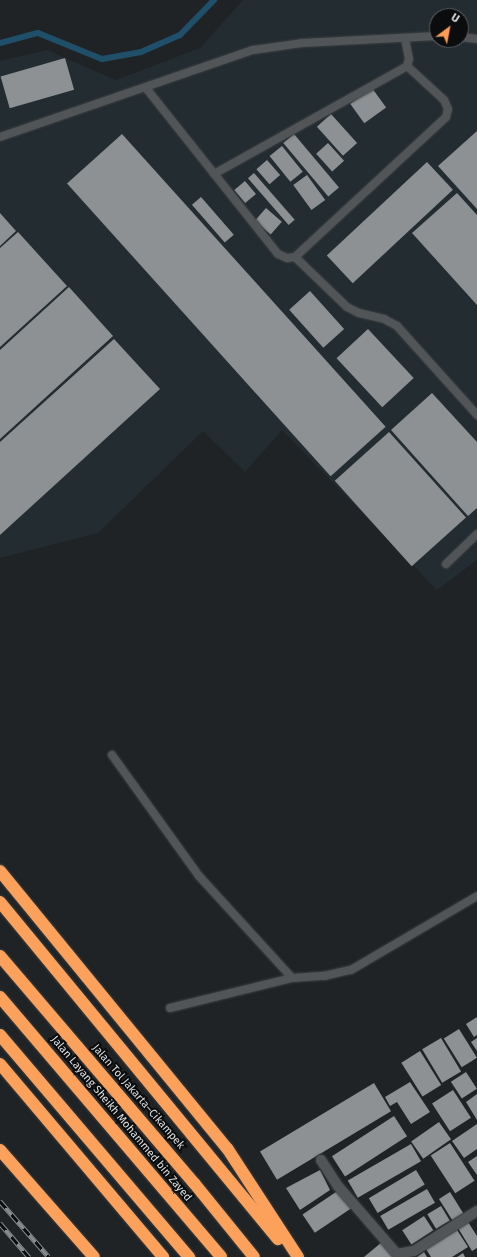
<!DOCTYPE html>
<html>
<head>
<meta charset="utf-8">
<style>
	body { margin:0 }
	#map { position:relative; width:477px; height:1257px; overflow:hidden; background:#202325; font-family:"Fira Sans",sans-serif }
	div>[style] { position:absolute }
	.built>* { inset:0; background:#232c31 }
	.stream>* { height:6px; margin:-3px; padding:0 3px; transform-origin:3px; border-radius:3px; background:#204f6a }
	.building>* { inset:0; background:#8d9194; transform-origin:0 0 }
	.roads { filter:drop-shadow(0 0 1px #3c3f40) drop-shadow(0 0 1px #3c3f40) }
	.service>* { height:8px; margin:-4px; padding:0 4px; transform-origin:4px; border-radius:4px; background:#515558 }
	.minor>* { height:10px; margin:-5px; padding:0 5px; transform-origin:5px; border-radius:5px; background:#515558 }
	.motorway>* { height:12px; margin:-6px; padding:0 6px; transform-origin:6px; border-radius:6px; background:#fca15b }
	.rail>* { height:4.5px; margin-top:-2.25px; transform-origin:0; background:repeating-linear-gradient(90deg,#0b0c0d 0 9px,#898b8d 0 18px); box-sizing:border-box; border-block:1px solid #898b8d }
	span { translate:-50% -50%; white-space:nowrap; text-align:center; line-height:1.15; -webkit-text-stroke:4px #0b0c0d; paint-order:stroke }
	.street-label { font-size:11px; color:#dddfe0 }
	.north { position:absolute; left:429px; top:8px; width:40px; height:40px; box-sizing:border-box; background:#0b0c0d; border:1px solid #5f6061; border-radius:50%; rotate:32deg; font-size:11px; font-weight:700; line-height:16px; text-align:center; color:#dddfe0 }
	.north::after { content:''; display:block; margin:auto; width:14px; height:18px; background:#fc9d53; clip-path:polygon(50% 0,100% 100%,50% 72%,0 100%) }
</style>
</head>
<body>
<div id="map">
	<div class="built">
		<div style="clip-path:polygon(evenodd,243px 0,477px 0,477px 560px,437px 590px,282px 430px,245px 472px,203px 431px,98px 533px,0 558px,0 61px,47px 50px,116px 80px,200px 48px,243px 0,437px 16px,461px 16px,461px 40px,437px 40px,437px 16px)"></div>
	</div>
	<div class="stream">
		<div style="left:0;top:43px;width:39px;rotate:-15deg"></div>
		<div style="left:38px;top:33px;width:69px;rotate:22.1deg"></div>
		<div style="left:102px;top:59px;width:40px;rotate:-10deg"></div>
		<div style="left:141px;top:52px;width:43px;rotate:-23.6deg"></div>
		<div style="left:180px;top:35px;width:49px;rotate:-45.8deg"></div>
	</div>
	<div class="building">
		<div style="left:65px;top:58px;width:33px;height:67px;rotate:74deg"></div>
		<div style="left:372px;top:88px;width:24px;height:27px;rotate:54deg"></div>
		<div style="left:331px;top:114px;width:39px;height:19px;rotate:48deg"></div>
		<div style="clip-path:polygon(477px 131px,477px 209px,438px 166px)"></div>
		<div style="left:122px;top:134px;width:394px;height:74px;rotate:48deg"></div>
		<div style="left:294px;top:134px;width:70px;height:14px;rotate:50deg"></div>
		<div style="left:328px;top:143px;width:24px;height:16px;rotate:48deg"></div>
		<div style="left:282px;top:146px;width:33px;height:16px;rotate:51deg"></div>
		<div style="left:267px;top:160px;width:20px;height:14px;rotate:49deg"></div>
		<div style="left:427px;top:162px;width:38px;height:137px;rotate:47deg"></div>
		<div style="left:254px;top:173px;width:62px;height:8px;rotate:49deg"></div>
		<div style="left:307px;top:175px;width:31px;height:17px;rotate:54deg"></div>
		<div style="left:245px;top:181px;width:17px;height:14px;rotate:50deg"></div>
		<div style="clip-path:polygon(457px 193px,477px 215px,477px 305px,412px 233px)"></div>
		<div style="left:201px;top:197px;width:50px;height:12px;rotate:49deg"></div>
		<div style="left:266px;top:208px;width:21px;height:17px;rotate:41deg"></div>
		<div style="clip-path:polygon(0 213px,16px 231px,0 246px)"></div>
		<div style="clip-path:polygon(18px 232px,67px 286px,0 347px,0 248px)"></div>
		<div style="clip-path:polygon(69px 287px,113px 336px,0 439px,0 350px)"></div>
		<div style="left:310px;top:291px;width:51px;height:28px;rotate:48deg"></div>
		<div style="left:368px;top:329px;width:67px;height:43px;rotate:47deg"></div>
		<div style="clip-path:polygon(114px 339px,160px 389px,0 535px,0 442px)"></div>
		<div style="clip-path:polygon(432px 393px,477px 442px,477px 508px,468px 516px,391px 430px)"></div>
		<div style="left:389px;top:432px;width:115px;height:73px;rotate:48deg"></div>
		<div style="clip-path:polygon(477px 1017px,477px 1035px,474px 1037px,466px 1024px)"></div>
		<div style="left:459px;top:1029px;width:34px;height:18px;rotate:58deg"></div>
		<div style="left:441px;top:1038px;width:39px;height:22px;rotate:59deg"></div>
		<div style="clip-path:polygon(477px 1038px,477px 1051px,471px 1042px)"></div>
		<div style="left:420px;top:1051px;width:40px;height:22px;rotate:58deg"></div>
		<div style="left:466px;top:1072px;width:20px;height:18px;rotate:57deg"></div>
		<div style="clip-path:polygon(410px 1082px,430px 1112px,411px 1124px,397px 1102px,390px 1106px,385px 1097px)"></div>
		<div style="left:374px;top:1083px;width:33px;height:133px;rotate:59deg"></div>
		<div style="left:453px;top:1090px;width:33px;height:25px;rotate:57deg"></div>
		<div style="clip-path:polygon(477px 1094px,477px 1120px,466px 1102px)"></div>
		<div style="left:394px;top:1116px;width:24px;height:74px;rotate:57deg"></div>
		<div style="left:439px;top:1122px;width:21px;height:34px;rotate:55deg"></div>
		<div style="clip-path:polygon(477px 1124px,477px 1149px,464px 1158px,452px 1141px)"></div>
		<div style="left:450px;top:1143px;width:45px;height:23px;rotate:57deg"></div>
		<div style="left:411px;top:1144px;width:20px;height:73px;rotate:60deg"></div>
		<div style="clip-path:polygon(477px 1156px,477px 1175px,468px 1162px)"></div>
		<div style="clip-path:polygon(320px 1170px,330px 1190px,300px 1210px,286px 1188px)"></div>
		<div style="left:416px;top:1170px;width:17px;height:55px;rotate:59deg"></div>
		<div style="left:427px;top:1189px;width:16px;height:54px;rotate:60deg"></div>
		<div style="left:339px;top:1190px;width:22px;height:44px;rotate:56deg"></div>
		<div style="left:450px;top:1192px;width:25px;height:13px;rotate:58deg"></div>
		<div style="left:441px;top:1206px;width:17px;height:16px;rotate:59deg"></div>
		<div style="left:424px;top:1216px;width:17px;height:26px;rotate:57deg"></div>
		<div style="clip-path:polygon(468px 1222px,477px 1236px,477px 1248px,472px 1251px,458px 1228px)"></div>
		<div style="clip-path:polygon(457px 1230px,468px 1247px,452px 1257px,431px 1257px,426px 1249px)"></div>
		<div style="clip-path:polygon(382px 1242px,394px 1257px,364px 1257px)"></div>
		<div style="clip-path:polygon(424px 1252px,427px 1257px,417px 1257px)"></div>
		<div style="clip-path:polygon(463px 1253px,465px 1257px,457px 1257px)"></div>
	</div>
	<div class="roads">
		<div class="service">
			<div style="left:461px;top:37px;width:16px;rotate:7deg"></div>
			<div style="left:146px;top:88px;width:212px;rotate:51.5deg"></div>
			<div style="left:278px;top:254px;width:10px;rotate:24deg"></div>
			<div style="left:287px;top:258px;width:8px;rotate:-7deg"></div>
			<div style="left:295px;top:257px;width:206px;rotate:-42.8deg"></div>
			<div style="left:446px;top:117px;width:8px;rotate:-76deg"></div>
			<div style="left:448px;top:109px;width:10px;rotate:-114deg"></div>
			<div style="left:444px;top:100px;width:50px;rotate:-137.4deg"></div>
			<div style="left:407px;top:66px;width:7px;rotate:-74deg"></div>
			<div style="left:409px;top:59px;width:21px;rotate:-101deg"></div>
			<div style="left:0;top:137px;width:268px;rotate:-19deg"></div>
			<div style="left:253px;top:50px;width:49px;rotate:-8.1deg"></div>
			<div style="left:302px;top:43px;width:135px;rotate:-3deg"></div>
			<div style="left:214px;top:174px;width:221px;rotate:-29.2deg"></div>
			<div style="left:295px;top:257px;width:72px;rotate:43.9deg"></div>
			<div style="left:347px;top:307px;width:13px;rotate:27deg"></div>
			<div style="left:359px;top:313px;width:26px;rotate:13deg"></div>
			<div style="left:384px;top:319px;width:15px;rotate:28deg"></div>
			<div style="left:397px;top:326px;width:120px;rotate:48deg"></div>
			<div style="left:446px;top:564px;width:43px;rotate:-44.1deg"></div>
			<div style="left:112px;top:755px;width:149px;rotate:54.3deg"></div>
			<div style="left:199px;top:876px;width:138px;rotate:47.6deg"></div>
			<div style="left:292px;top:978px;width:32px;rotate:-4deg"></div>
			<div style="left:324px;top:976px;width:28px;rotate:-13deg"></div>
			<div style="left:351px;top:970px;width:146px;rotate:-30.4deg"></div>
			<div style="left:170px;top:1008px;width:126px;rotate:-13.8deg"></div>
		</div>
		<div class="minor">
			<div style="left:321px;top:1160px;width:31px;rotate:57deg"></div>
			<div style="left:338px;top:1186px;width:90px;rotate:49.1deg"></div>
			<div style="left:397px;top:1254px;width:17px;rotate:-10deg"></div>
			<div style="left:414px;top:1251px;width:75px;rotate:-32.4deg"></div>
		</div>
		<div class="motorway">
			<div style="left:0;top:871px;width:358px;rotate:50.7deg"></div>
			<div style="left:227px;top:1148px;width:130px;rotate:56.9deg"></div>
			<div style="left:0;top:902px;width:437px;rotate:50.5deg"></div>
			<div style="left:0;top:956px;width:299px;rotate:49.5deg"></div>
			<div style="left:194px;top:1183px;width:95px;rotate:51deg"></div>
			<div style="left:0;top:997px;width:341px;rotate:49.6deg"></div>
			<div style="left:0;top:1035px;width:292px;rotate:49.6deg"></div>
			<div style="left:0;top:1064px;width:253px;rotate:49.8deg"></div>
			<div style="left:0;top:1150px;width:142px;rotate:48.7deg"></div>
		</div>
	</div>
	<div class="rail">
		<div style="left:0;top:1201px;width:74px;rotate:48.8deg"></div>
		<div style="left:0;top:1223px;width:45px;rotate:49.5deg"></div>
	</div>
	<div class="street-label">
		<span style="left:138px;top:1097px;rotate:49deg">Jalan Tol Jakarta–Cikampek</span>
		<span style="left:121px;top:1119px;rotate:50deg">Jalan Layang Sheikh Mohammed bin Zayed</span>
	</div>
	<div class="north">U</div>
</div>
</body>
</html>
